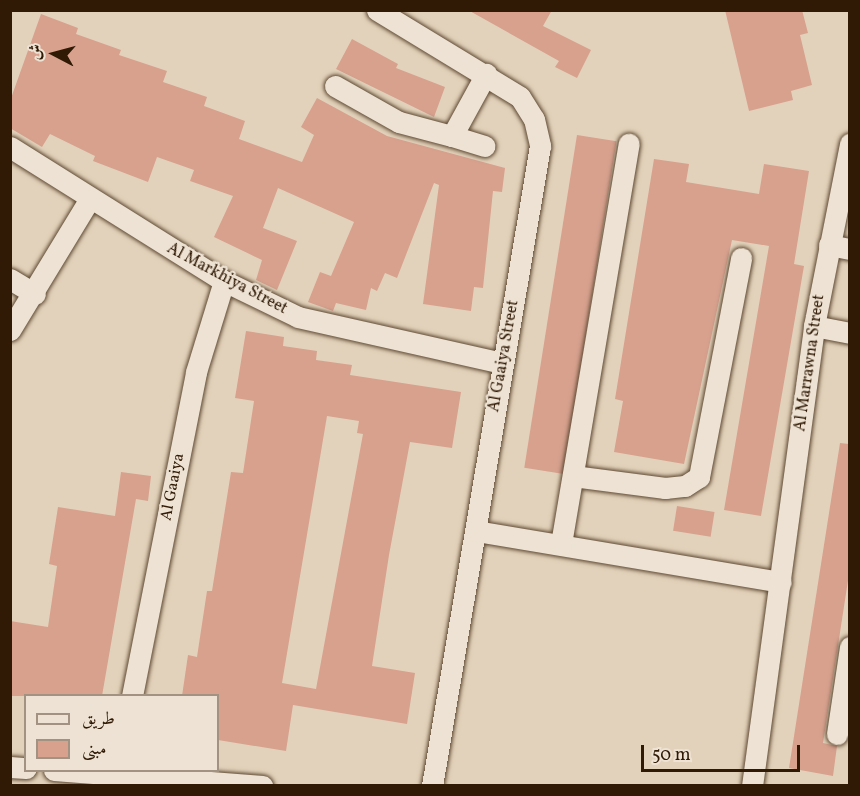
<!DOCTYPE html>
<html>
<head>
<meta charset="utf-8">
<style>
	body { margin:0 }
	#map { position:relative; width:860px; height:796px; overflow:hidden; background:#e3d2bb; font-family:Vollkorn,Amiri,serif }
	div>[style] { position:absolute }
	.building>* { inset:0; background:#d7a18e; transform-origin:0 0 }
	.roads { filter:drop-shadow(0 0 2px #5e4832) drop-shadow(0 0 2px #5e4832) }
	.minor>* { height:21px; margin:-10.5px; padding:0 10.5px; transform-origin:10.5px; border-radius:10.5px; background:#ede2d3 }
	span { translate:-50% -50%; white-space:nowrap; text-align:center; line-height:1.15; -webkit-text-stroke:4.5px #ede2d3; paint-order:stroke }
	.street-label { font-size:16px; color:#311a05 }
	.frame { position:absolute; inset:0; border:12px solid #311a05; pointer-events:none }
	.legend { position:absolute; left:24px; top:694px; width:195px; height:78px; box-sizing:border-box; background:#ede2d3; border:2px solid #a29281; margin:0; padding:8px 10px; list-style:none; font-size:18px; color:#311a05 }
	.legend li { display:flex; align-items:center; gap:12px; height:30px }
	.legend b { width:30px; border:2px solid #a29281 }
	.north { position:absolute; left:24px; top:24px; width:60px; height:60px; -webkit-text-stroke:4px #ede2d3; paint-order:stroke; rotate:276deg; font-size:16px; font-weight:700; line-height:24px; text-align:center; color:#311a05 }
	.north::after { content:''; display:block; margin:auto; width:21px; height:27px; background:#311a05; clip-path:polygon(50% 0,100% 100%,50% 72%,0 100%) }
	.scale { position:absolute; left:641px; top:745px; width:159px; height:27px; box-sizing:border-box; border:3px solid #311a05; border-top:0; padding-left:8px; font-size:18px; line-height:21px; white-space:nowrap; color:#311a05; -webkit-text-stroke:4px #ede2d3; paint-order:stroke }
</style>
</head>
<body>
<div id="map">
	<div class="building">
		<div style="clip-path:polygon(468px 10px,552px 10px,543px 26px,591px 50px,577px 78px,555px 67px,559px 61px)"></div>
		<div style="clip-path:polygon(725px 10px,802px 10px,808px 33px,800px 35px,812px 85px,791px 91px,793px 100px,749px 111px)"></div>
		<div style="clip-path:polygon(41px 14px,78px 28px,76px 34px,121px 50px,119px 55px,167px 71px,163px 82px,207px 97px,204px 106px,245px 121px,239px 139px,302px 162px,314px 135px,301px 127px,317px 98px,387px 136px,505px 168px,502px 192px,493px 191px,483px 288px,474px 287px,471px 311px,423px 304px,439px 185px,434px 183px,397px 278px,385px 273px,377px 291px,371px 288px,366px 310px,336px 303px,333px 311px,308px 302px,320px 272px,331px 276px,354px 222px,278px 188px,263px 228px,297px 241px,277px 290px,256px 280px,262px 260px,214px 237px,233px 196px,190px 181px,194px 170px,157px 157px,148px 182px,93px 161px,95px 156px,50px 134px,42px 147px,10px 128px,10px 101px)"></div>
		<div style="clip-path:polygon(352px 39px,398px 64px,396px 68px,445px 87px,434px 117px,336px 69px)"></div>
		<div style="left:577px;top:135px;width:40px;height:337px;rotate:9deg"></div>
		<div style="clip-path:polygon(654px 159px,689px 164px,686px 182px,759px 194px,764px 164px,809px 171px,794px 264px,804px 266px,761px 516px,724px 510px,769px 246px,732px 240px,684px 464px,614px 452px,623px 401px,615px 399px)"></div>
		<div style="clip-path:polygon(evenodd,246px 331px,284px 337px,283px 346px,317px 351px,316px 360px,352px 365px,350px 375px,461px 392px,452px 448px,410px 442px,389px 555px,372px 666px,415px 673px,407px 724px,293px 705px,286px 751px,218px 740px,218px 696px,182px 696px,188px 655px,197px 657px,207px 591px,212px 591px,231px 472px,243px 473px,254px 401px,235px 398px,246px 331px,327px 416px,359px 421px,357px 433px,363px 434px,316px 689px,282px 683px,327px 416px)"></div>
		<div style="clip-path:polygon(840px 443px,849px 444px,849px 574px,823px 743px,837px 746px,833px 776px,789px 768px)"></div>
		<div style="clip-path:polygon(121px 472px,151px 476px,148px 501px,136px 499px,102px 696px,10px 696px,10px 621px,48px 627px,57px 566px,49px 564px,58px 507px,115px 516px)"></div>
		<div style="left:677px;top:506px;width:38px;height:25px;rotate:9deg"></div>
	</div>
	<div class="roads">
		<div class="minor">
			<div style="left:377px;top:10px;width:167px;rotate:31.3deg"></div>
			<div style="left:520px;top:97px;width:26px;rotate:58deg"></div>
			<div style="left:534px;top:119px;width:28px;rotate:77deg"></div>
			<div style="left:540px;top:146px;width:649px;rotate:99.58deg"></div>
			<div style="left:335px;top:86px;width:73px;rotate:29.4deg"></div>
			<div style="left:399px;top:122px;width:55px;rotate:14.8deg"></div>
			<div style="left:452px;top:136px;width:71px;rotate:-61.3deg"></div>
			<div style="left:452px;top:136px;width:34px;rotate:17deg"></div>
			<div style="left:10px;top:147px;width:252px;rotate:32.1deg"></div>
			<div style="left:224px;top:281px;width:82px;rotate:25.9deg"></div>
			<div style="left:298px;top:317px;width:209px;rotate:12.7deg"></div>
			<div style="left:829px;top:245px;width:21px;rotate:11deg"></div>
			<div style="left:10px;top:279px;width:29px;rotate:31deg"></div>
			<div style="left:814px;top:326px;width:37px;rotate:11deg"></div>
			<div style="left:10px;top:330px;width:152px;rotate:-58.7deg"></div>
			<div style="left:573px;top:476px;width:93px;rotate:7.4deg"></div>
			<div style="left:665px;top:488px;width:20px;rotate:-6deg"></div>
			<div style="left:685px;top:486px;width:17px;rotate:-33deg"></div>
			<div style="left:699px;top:477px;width:223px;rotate:-79.1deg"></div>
			<div style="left:476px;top:531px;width:309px;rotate:9.5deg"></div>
			<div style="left:561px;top:544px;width:406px;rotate:-80.4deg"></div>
			<div style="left:132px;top:696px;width:330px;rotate:-78.8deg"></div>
			<div style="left:196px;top:372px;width:95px;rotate:-72.9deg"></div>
			<div style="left:837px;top:734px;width:88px;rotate:-81.5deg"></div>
			<div style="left:10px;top:767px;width:16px;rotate:4deg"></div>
			<div style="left:54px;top:770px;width:209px;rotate:4.4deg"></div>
			<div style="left:752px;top:786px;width:464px;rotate:-82.3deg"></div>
			<div style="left:814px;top:326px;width:186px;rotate:-78.8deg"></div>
		</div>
	</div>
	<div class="street-label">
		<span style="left:227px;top:279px;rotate:28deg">Al Markhiya Street</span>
		<span style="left:504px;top:356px;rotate:-80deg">Al Gaaiya Street</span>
		<span style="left:810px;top:363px;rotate:-82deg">Al Marrawna Street</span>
		<span style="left:173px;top:487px;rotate:-79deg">Al Gaaiya</span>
	</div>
	<div class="frame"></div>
	<ul class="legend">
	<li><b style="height:8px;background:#ede2d3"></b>طريق</li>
	<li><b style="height:16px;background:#d7a18e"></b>مبنى</li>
	</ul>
	<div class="north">ش</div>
	<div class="scale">50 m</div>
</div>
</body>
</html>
